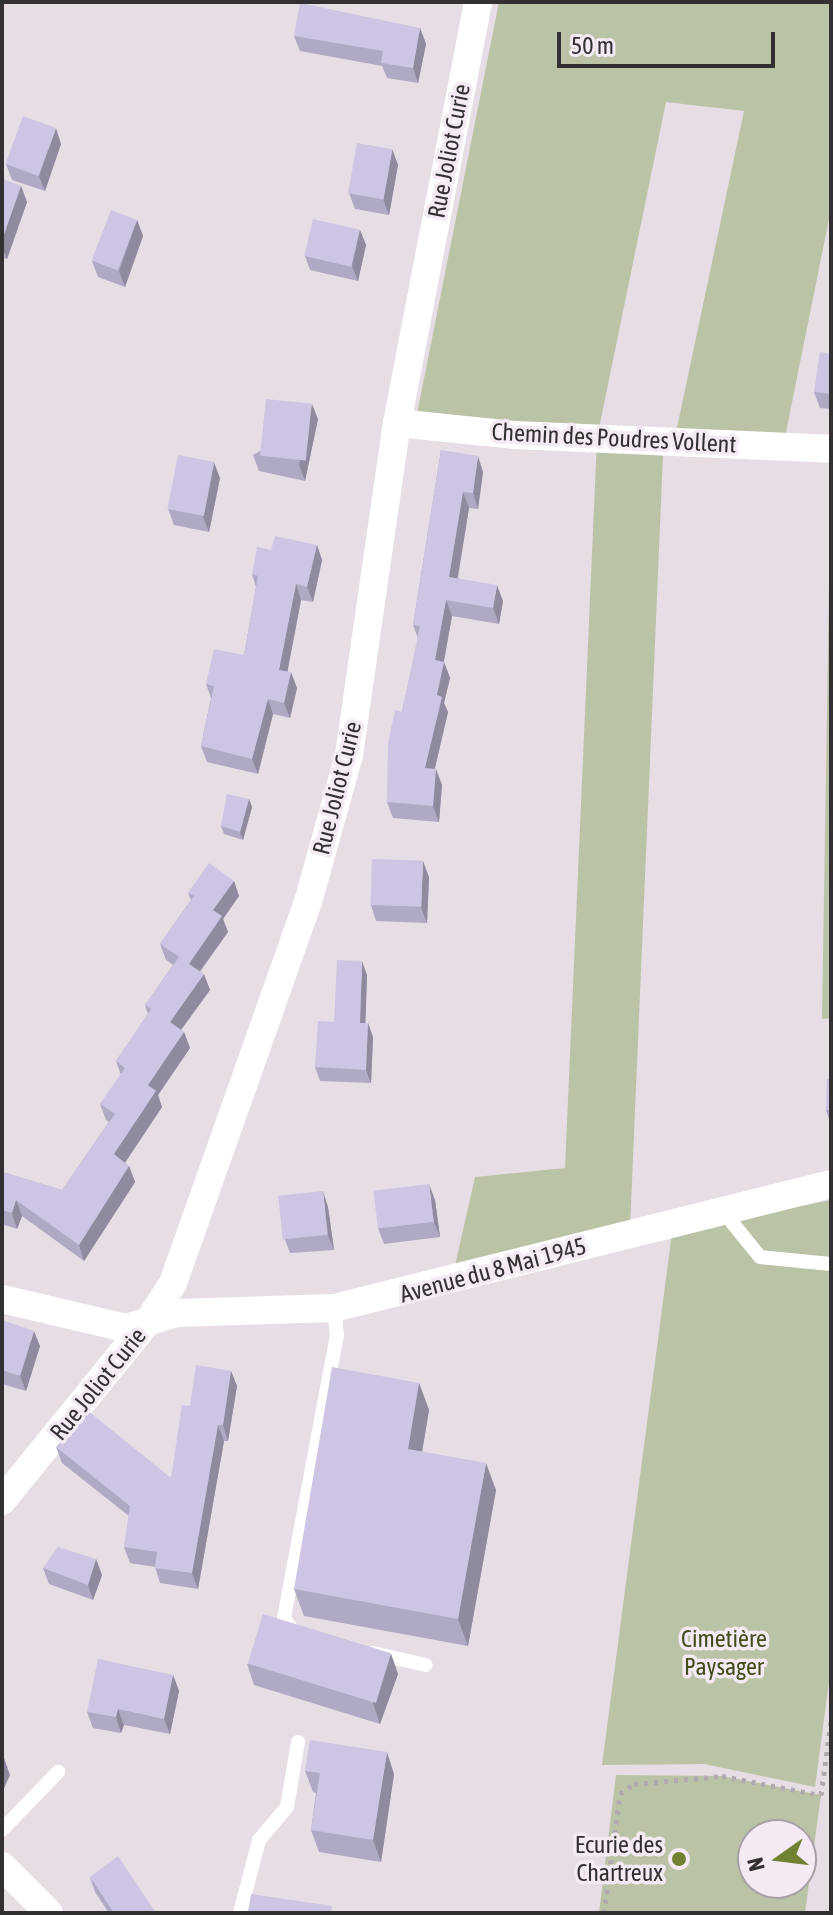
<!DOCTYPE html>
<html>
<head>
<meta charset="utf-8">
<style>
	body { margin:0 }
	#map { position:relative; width:833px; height:1915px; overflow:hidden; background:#e6dde5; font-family:"Asap Condensed",sans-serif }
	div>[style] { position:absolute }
	.green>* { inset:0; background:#bbc3a6 }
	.path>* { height:5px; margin-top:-2.5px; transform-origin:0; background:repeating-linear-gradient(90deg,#b0a9b0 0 4px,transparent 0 10px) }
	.lane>* { height:14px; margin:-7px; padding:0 7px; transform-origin:7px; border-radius:7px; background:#fff }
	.street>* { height:28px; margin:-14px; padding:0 14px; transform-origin:14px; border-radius:14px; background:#fff }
	.wall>* { inset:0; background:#b0a9c3 }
	.shaded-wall>* { inset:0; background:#908a9f }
	.building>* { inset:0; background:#cdc5e3; transform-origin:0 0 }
	.dots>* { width:22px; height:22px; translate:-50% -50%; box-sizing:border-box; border:4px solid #f4eaf3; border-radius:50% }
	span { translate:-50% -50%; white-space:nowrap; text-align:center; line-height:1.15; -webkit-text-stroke:7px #f4eaf3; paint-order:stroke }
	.street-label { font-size:24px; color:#333033 }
	.park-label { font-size:24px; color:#414c1a }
	.poi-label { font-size:24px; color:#333033 }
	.right { translate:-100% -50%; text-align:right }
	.frame { position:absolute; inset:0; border:4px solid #333033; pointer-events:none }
	.north { position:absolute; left:737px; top:1819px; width:80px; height:80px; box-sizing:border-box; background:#f4eaf3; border:2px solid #a7a0a6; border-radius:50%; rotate:256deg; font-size:22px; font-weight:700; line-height:32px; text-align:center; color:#333033 }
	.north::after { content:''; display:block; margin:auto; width:28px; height:36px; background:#708232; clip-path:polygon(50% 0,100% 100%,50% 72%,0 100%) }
	.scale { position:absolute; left:557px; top:32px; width:218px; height:36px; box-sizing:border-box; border:4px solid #333033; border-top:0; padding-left:10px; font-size:24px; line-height:28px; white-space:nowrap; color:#333033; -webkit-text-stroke:6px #f4eaf3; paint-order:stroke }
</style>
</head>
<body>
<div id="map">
	<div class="green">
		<div style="clip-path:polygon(499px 2px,831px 2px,831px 209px,783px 447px,674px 442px,744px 111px,666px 102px,597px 438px,663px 456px,630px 1228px,454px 1270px,475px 1177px,565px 1168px,597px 440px,417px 414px)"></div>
		<div style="clip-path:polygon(831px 464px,831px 1018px,822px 1019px)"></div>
		<div style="clip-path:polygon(831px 1200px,831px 1667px,815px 1787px,704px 1764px,602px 1765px,672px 1233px)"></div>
		<div style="clip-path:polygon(evenodd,616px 1775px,722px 1776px,821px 1795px,805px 1913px,599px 1913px,616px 1775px,801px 1835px,801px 1883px,753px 1883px,753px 1835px,801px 1835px)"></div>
	</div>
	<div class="path">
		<div style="left:604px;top:1913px;width:120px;rotate:-82.3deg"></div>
		<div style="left:620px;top:1794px;width:17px;rotate:-36deg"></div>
		<div style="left:634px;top:1784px;width:88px;rotate:-5.2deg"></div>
		<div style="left:722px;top:1776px;width:101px;rotate:10.9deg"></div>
		<div style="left:821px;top:1795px;width:74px;rotate:-82.2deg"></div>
	</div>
	<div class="lane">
		<div style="left:722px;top:1210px;width:60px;rotate:51deg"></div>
		<div style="left:760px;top:1257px;width:71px;rotate:5.6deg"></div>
		<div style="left:295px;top:1634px;width:19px;rotate:-125deg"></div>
		<div style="left:284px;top:1618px;width:287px;rotate:-79.4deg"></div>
		<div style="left:337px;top:1336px;width:28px;rotate:-96deg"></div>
		<div style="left:373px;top:1653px;width:54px;rotate:12.8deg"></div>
		<div style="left:2px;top:1830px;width:81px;rotate:-46deg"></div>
		<div style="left:240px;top:1913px;width:75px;rotate:-75.4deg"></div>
		<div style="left:259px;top:1840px;width:43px;rotate:-49.7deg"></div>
		<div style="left:287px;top:1807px;width:66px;rotate:-80.4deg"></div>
	</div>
	<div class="street">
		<div style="left:397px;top:423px;width:119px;rotate:5.8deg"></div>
		<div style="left:515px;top:435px;width:316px;rotate:2.5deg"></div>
		<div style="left:2px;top:1299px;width:127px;rotate:13.2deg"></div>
		<div style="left:126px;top:1328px;width:53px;rotate:-16.4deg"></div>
		<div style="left:177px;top:1313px;width:157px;rotate:-1.8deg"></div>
		<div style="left:334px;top:1308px;width:512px;rotate:-14.01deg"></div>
		<div style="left:2px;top:1501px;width:233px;rotate:-50.9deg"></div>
		<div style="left:149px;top:1320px;width:44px;rotate:-57deg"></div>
		<div style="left:173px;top:1283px;width:404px;rotate:-70.5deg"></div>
		<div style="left:308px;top:902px;width:153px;rotate:-74.4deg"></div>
		<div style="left:349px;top:755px;width:335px;rotate:-81.8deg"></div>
		<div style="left:397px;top:423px;width:429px;rotate:-79.1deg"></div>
		<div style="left:2px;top:1866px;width:66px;rotate:45deg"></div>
	</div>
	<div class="wall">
		<div style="clip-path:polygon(420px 28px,426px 44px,418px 83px,387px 78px,382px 66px,300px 51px,294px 36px)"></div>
		<div style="clip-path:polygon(61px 144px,45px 191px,12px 180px,6px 164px)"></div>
		<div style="clip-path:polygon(392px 149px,398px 165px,389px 215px,355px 209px,349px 193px)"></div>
		<div style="clip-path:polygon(2px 179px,21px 186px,27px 202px,7px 259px,2px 257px)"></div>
		<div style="clip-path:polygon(137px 220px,143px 236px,125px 287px,98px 277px,92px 261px)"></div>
		<div style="clip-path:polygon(360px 230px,366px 245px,358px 281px,310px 270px,305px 256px)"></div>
		<div style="clip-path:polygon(831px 354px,831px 409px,820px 408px,814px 392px)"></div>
		<div style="clip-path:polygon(318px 419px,305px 481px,259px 471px,253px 455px)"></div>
		<div style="clip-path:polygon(441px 450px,483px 472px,478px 509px,469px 508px,458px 578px,503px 601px,499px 624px,452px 616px,444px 662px,450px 678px,444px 703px,448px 712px,435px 769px,442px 785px,439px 822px,393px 818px,387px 802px,402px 712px,418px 638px,413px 625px)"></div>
		<div style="clip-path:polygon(220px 478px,209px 532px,174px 525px,168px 509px)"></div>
		<div style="clip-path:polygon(317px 545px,322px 560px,313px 602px,301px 600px,287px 671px,297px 688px,290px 718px,273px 714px,258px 774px,207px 762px,201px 746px,211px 698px,206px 684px,244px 655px,256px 587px,252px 574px,271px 550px)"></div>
		<div style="clip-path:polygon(249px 799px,252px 807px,243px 840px,224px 834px,221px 826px)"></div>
		<div style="clip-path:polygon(429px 877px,427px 923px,376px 921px,371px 905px)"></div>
		<div style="clip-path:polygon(234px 881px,239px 896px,223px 919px,228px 932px,200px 972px,210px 990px,181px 1030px,184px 1032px,190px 1048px,158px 1095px,162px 1107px,125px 1163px,129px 1166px,135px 1182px,84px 1261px,22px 1216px,17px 1229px,2px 1224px,2px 1172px,62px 1190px,109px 1122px,106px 1120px,100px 1104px,121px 1075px,116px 1061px,148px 1014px,145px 1005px,173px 965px,166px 960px,160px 944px,191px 900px,188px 893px)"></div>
		<div style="clip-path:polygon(367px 975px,365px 1023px,368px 1023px,373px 1037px,371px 1083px,320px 1081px,315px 1067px,334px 1022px)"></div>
		<div style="clip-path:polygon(826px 1110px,831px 1110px,831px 1124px)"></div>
		<div style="clip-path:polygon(435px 1200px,440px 1237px,384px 1244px,378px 1228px)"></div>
		<div style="clip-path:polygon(328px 1207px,334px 1250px,290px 1253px,284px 1237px)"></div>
		<div style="clip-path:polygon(2px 1320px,40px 1346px,26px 1391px,2px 1384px)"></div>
		<div style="clip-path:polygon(231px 1371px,237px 1386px,228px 1441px,224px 1441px,198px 1589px,160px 1583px,155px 1567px,130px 1563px,124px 1547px,129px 1516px,62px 1463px,56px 1447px,171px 1478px,190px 1406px)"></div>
		<div style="clip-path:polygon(419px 1383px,429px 1410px,422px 1452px,496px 1490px,468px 1646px,304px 1616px,294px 1589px)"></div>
		<div style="clip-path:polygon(96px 1559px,102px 1575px,93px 1600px,49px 1584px,43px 1568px)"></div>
		<div style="clip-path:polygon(391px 1654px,398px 1674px,380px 1724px,254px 1685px,247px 1664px)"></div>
		<div style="clip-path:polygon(173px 1675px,179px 1691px,170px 1734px,124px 1725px,121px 1733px,93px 1728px,87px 1712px)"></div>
		<div style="clip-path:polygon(305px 1771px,394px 1774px,381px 1862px,319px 1852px,311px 1830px,316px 1793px,313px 1792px)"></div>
		<div style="clip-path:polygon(90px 1877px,156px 1913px,109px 1913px,95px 1892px)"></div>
	</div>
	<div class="shaded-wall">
		<div style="clip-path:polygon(420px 28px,426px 44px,418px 83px,413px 68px)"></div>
		<div style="clip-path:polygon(56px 128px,61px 144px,45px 191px,39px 176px)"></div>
		<div style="clip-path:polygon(392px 149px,398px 165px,389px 215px,383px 199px)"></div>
		<div style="clip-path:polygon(21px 186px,27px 202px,7px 259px,2px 246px,2px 240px)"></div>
		<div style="clip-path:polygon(137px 220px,143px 236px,125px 287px,119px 271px)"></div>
		<div style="clip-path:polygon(360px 230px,366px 245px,358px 281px,352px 266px)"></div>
		<div style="clip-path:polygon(312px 404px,318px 419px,305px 481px,299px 465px)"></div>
		<div style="clip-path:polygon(478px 456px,483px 472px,478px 509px,473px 493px)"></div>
		<div style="clip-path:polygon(214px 462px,220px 478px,209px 532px,203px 517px)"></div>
		<div style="clip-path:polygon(463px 492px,469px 508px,455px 593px,449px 577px)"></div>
		<div style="clip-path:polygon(317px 545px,322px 560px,313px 602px,307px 587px)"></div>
		<div style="clip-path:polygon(296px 584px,301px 600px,285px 685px,279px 670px)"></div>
		<div style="clip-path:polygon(497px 585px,503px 601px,499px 624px,493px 608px)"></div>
		<div style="clip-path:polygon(446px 600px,452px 616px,441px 676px,444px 662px,450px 678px,444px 703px,448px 712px,431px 784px,425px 768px,437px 695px,435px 660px)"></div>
		<div style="clip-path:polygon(291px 672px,297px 688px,290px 718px,284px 703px)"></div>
		<div style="clip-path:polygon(268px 699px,273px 714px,258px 774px,252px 759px)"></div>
		<div style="clip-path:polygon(436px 769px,442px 785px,439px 822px,433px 806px)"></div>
		<div style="clip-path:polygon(249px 799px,252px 807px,243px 840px,240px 832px)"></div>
		<div style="clip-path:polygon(423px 861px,429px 877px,427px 923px,421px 907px)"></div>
		<div style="clip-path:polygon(234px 881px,239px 896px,223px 919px,228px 932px,194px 979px,189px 964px,213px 910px)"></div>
		<div style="clip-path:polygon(362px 961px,367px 975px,365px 1036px,360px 1023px)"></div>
		<div style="clip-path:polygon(204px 974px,210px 990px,175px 1038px,170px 1022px)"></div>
		<div style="clip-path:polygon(368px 1023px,373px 1037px,371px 1083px,366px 1070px)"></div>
		<div style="clip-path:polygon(184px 1032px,190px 1048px,158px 1095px,162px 1107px,120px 1170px,114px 1154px,148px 1085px)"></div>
		<div style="clip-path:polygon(129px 1166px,135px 1182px,84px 1261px,79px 1245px)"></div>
		<div style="clip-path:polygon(429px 1184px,435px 1200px,440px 1237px,434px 1222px)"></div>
		<div style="clip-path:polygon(323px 1191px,328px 1207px,334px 1250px,328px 1235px)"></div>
		<div style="clip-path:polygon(16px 1200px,22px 1216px,17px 1229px,12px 1213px)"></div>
		<div style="clip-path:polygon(34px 1331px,40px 1346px,26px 1391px,20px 1376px)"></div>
		<div style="clip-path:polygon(231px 1371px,237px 1386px,228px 1441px,223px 1425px)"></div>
		<div style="clip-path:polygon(419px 1383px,429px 1410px,418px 1476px,408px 1449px)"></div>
		<div style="clip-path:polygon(218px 1425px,224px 1441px,198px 1589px,192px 1573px)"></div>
		<div style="clip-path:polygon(486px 1463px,496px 1490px,468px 1646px,458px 1619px)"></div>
		<div style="clip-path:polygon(96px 1559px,102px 1575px,93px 1600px,88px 1585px)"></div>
		<div style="clip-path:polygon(391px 1654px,398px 1674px,380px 1724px,373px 1703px)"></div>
		<div style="clip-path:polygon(173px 1675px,179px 1691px,170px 1734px,164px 1719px)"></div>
		<div style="clip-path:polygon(118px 1709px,124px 1725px,121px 1733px,116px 1717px)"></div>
		<div style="clip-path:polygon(387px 1752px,394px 1774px,381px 1862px,373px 1840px)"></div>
		<div style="clip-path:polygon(4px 1758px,10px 1775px,2px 1793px,2px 1762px)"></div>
	</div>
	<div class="building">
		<div style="clip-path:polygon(300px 3px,420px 28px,413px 68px,381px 63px,383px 51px,294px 36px)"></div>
		<div style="left:23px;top:116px;width:35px;height:51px;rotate:20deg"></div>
		<div style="left:357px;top:143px;width:36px;height:51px;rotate:10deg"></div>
		<div style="clip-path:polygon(2px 179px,21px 186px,2px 240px)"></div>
		<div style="left:111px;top:210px;width:28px;height:54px;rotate:21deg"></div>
		<div style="left:313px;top:219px;width:48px;height:38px;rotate:13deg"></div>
		<div style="clip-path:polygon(820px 352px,831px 354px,831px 394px,814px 392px)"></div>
		<div style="left:266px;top:399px;width:46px;height:57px;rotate:6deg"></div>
		<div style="clip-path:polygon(441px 450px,478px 456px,473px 493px,463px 492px,449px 577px,497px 585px,493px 608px,446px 600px,435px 660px,444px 662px,437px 695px,442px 697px,425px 768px,436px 769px,433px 806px,387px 802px,388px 743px,395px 710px,402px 712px,420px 626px,413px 625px)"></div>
		<div style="left:178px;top:455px;width:37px;height:55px;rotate:11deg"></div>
		<div style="clip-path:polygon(275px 536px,317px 545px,307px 587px,296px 584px,279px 670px,291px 672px,284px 703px,268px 699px,252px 759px,201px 746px,214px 686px,206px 684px,214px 649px,244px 655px,258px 576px,252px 574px,257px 547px,271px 550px)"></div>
		<div style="clip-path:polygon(227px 794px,249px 799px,240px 832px,221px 826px)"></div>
		<div style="left:372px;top:859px;width:51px;height:46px;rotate:2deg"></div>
		<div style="clip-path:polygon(209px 863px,234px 881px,213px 910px,222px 916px,189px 964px,204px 974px,170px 1022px,184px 1032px,148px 1085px,156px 1091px,114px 1154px,129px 1166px,79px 1245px,16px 1200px,12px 1213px,2px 1210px,2px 1172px,62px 1190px,115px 1114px,100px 1104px,125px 1068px,116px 1061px,151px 1009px,145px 1005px,179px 957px,160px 944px,194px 896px,188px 893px)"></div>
		<div style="clip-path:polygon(337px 960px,362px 961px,360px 1023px,368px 1023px,366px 1070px,315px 1067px,318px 1021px,334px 1022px)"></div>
		<div style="clip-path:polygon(827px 1079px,831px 1079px,831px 1110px,826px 1110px)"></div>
		<div style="left:429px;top:1184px;width:38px;height:56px;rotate:83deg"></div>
		<div style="left:323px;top:1191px;width:44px;height:45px;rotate:84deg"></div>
		<div style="clip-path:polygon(2px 1320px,34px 1331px,20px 1376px,2px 1370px)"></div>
		<div style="clip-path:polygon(196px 1365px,231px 1371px,223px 1425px,218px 1425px,192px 1573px,155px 1568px,157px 1552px,124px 1547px,130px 1506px,56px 1447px,87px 1410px,171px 1478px,182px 1405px,190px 1406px)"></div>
		<div style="clip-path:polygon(332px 1367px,419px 1383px,408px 1449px,486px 1463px,458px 1619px,294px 1589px)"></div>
		<div style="clip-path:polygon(58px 1547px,96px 1559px,88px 1585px,43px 1568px)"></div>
		<div style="left:263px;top:1614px;width:134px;height:52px;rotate:17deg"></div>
		<div style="clip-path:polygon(98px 1659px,173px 1675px,164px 1719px,118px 1709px,116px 1717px,87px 1712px)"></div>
		<div style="clip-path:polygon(310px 1740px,387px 1752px,373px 1840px,311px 1830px,320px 1773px,305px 1771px)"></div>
		<div style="clip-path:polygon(118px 1856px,156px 1913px,114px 1913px,90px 1877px)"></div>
		<div style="clip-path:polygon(251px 1894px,332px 1906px,331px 1913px,248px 1913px)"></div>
	</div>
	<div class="dots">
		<div style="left:679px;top:1859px;background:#708232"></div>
	</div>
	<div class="street-label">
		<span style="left:449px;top:151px;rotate:-79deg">Rue Joliot Curie</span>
		<span style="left:614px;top:438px;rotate:3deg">Chemin des Poudres Vollent</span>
		<span style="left:337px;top:788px;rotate:-76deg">Rue Joliot Curie</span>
		<span style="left:493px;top:1270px;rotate:-15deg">Avenue du 8 Mai 1945</span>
		<span style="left:98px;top:1384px;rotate:-51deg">Rue Joliot Curie</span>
	</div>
	<div class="park-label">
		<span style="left:724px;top:1653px">Cimetière<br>Paysager</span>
	</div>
	<div class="poi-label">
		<span class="right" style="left:663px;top:1859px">Ecurie des<br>Chartreux</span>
	</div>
	<div class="frame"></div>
	<div class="north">N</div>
	<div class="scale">50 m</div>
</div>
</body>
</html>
